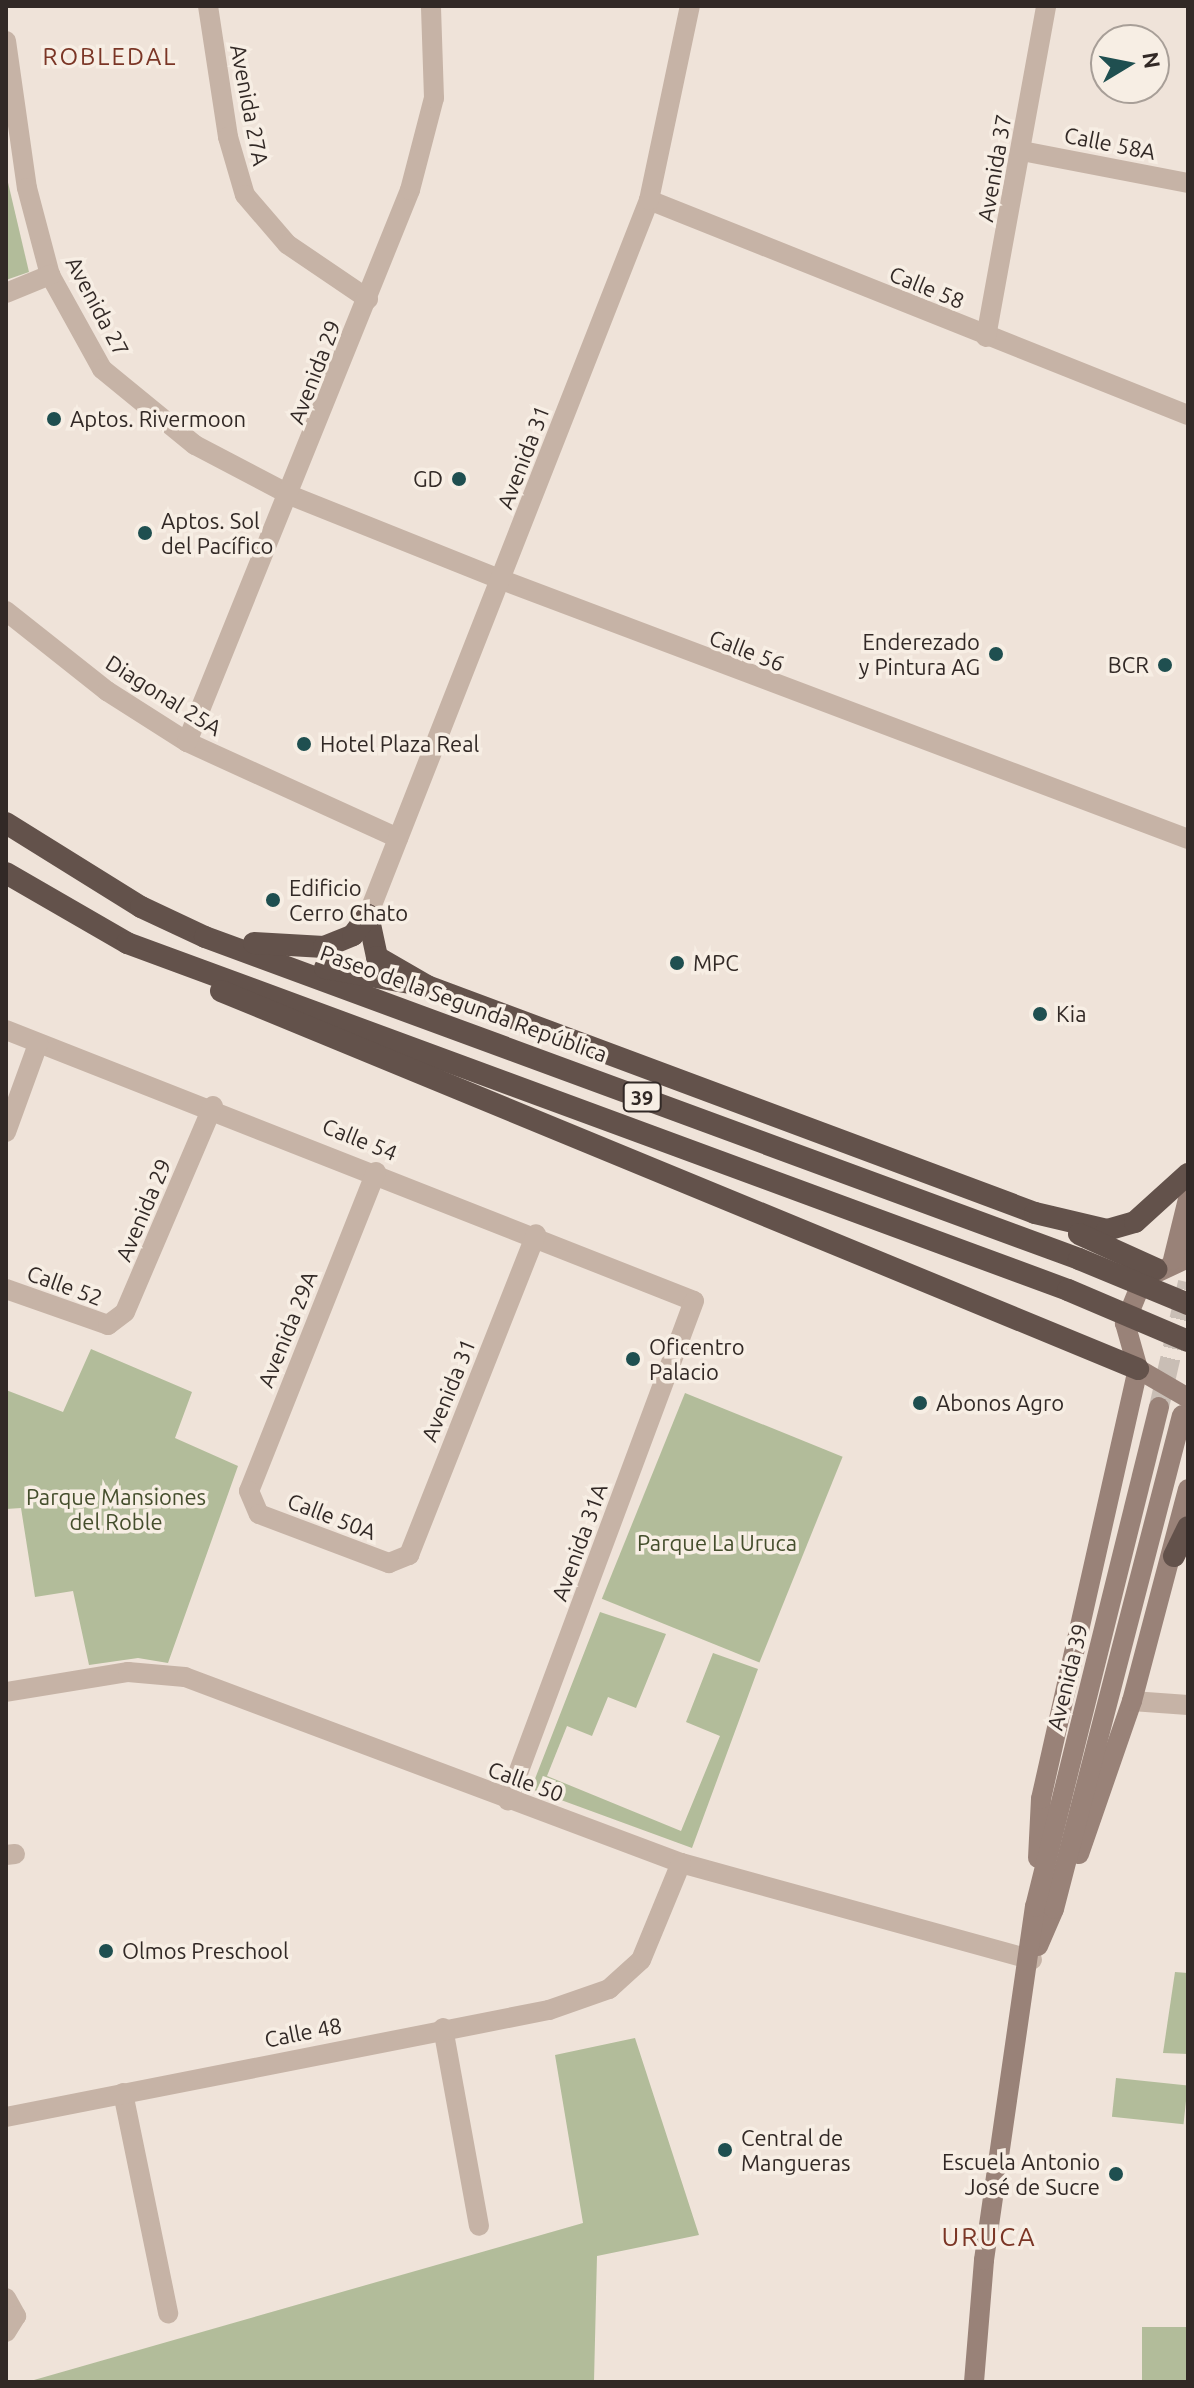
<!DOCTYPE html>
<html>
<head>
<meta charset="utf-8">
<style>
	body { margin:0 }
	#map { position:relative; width:1194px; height:2388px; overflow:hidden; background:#efe3d9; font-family:Ubuntu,sans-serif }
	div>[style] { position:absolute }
	.green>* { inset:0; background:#b2bc9a; transform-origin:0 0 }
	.secondary-tunnel>* { height:20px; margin-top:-10px; transform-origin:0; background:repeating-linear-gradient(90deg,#c9beb5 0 20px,transparent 0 30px) }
	.minor>* { height:20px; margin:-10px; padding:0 10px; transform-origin:10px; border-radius:10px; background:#c6b3a6 }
	.secondary>* { height:20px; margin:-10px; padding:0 10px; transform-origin:10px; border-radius:10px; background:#998278 }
	.trunk>* { height:22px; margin:-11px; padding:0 11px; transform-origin:11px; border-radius:11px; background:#63524b }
	.trunk-bridge>* { height:22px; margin:-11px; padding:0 11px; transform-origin:11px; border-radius:11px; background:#63524b }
	.dots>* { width:22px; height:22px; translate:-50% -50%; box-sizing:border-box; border:4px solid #f7eee4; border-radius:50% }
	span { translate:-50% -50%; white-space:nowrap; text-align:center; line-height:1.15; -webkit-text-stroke:7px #f7eee4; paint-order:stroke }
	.shield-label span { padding:2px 6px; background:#f7eee4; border:2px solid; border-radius:6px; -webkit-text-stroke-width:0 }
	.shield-label { font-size:20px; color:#322926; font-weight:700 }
	.street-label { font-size:22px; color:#322926 }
	.poi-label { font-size:22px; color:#322926 }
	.left { translate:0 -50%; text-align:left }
	.right { translate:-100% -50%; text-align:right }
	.park-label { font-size:22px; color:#444e2c }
	.neighbourhood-label { font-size:24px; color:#7b3626; letter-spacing:2px }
	.quarter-label { font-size:26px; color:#7b3626; letter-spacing:2px }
	.frame { position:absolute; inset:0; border:8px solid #322926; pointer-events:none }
	.north { position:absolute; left:1090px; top:24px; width:80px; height:80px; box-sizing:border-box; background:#f7eee4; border:2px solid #a89f98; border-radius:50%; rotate:80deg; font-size:22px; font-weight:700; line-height:32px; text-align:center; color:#322926 }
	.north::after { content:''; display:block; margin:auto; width:28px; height:36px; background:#1f4f50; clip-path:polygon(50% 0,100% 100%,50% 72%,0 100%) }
</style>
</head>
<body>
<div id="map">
	<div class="green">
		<div style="clip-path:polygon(6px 174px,29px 272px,6px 280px)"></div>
		<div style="clip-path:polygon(91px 1349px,192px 1392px,175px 1438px,238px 1466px,168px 1663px,138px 1658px,89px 1665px,73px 1591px,35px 1597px,21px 1508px,6px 1509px,6px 1390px,63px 1412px)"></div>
		<div style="left:685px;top:1393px;width:170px;height:222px;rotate:22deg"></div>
		<div style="clip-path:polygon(600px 1612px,666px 1634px,636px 1708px,608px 1697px,592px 1736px,567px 1726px,547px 1776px,681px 1831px,720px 1736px,686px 1722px,713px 1653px,758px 1669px,692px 1848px,531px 1789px)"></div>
		<div style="clip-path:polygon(1175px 1972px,1188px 1973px,1188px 2054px,1163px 2053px)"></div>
		<div style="clip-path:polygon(635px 2038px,699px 2235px,597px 2256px,594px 2382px,27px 2382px,583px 2223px,555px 2055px)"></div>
		<div style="left:1116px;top:2078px;width:72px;height:39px;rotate:6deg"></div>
		<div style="left:1188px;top:2327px;width:55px;height:46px;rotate:90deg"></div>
	</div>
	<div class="secondary-tunnel">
		<div style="left:1159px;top:1407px;width:128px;rotate:-76.9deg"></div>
	</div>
	<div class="minor">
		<div style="left:208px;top:6px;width:133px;rotate:81.3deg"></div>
		<div style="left:228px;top:137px;width:60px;rotate:73.7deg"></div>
		<div style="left:245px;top:195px;width:65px;rotate:49.4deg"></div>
		<div style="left:287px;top:244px;width:98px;rotate:34.2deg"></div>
		<div style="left:6px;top:41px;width:148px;rotate:81.9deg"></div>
		<div style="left:27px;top:188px;width:90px;rotate:75.2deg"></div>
		<div style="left:50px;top:275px;width:107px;rotate:61deg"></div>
		<div style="left:102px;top:369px;width:120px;rotate:39.3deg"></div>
		<div style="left:195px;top:445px;width:110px;rotate:27.7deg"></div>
		<div style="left:292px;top:496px;width:226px;rotate:21.8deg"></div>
		<div style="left:502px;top:580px;width:733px;rotate:20.68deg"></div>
		<div style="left:1022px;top:151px;width:169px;rotate:10.9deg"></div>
		<div style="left:649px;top:200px;width:580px;rotate:21.75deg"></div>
		<div style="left:6px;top:293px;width:48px;rotate:-22.2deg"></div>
		<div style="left:986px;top:337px;width:336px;rotate:-79.7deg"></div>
		<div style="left:6px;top:611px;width:129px;rotate:38.4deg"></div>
		<div style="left:107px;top:691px;width:95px;rotate:32.5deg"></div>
		<div style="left:187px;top:742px;width:232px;rotate:24.5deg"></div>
		<div style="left:187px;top:742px;width:595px;rotate:-68deg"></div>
		<div style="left:410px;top:190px;width:95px;rotate:-75.4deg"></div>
		<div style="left:434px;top:98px;width:92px;rotate:-91.9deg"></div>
		<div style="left:368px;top:915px;width:768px;rotate:-68.54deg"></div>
		<div style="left:649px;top:200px;width:198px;rotate:-78.1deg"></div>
		<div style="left:6px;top:1030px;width:739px;rotate:21.5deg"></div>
		<div style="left:694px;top:1301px;width:533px;rotate:110.44deg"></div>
		<div style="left:6px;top:1132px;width:94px;rotate:-70deg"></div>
		<div style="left:376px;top:1172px;width:343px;rotate:111.7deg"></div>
		<div style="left:249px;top:1491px;width:25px;rotate:67deg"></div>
		<div style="left:259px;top:1514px;width:139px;rotate:20.7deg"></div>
		<div style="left:389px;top:1563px;width:22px;rotate:-22deg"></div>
		<div style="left:409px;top:1555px;width:345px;rotate:-68.4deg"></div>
		<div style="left:6px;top:1289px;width:108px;rotate:19.4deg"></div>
		<div style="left:108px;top:1325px;width:21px;rotate:-37deg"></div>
		<div style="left:125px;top:1312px;width:224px;rotate:-66.9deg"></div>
		<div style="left:6px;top:1692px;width:124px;rotate:-9.3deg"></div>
		<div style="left:128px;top:1672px;width:57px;rotate:5deg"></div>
		<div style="left:185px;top:1677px;width:530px;rotate:20.56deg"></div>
		<div style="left:681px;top:1863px;width:364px;rotate:15.4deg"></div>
		<div style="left:1132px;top:1701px;width:56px;rotate:4.1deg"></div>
		<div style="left:6px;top:1855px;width:9px;rotate:-6deg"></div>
		<div style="left:443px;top:2028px;width:201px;rotate:79.7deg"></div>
		<div style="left:123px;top:2093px;width:225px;rotate:78.4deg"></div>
		<div style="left:6px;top:2117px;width:553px;rotate:-11.15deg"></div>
		<div style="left:549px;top:2010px;width:64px;rotate:-19.3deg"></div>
		<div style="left:609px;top:1989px;width:43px;rotate:-42.2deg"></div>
		<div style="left:641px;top:1960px;width:105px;rotate:-67.6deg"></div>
		<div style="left:6px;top:2298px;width:21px;rotate:61deg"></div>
		<div style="left:16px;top:2316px;width:19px;rotate:122deg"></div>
	</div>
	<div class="secondary">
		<div style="left:1188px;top:1258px;width:50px;rotate:155deg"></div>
		<div style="left:1143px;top:1279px;width:48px;rotate:112.2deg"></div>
		<div style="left:1125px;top:1323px;width:48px;rotate:74.2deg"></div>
		<div style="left:1138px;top:1369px;width:58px;rotate:30.1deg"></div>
		<div style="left:1173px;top:1260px;width:63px;rotate:-76.2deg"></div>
		<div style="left:1079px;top:1854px;width:162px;rotate:-70.9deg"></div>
		<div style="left:1132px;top:1701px;width:219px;rotate:-75.2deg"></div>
		<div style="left:1038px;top:1858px;width:59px;rotate:-87.1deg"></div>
		<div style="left:1041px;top:1799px;width:441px;rotate:-77.3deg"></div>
		<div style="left:1038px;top:1946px;width:40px;rotate:-66.6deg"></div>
		<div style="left:1054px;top:1909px;width:510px;rotate:-75.47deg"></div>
		<div style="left:974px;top:2382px;width:122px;rotate:-85.3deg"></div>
		<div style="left:984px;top:2260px;width:357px;rotate:-81.8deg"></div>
		<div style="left:1035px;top:1907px;width:515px;rotate:-76.07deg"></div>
	</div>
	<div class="trunk">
		<div style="left:6px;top:823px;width:159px;rotate:31.9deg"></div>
		<div style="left:141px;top:907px;width:71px;rotate:25.1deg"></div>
		<div style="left:205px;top:937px;width:931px;rotate:20.22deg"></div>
		<div style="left:6px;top:873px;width:140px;rotate:30deg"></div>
		<div style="left:127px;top:943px;width:1003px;rotate:20.24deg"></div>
		<div style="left:368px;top:915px;width:43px;rotate:77.9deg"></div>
		<div style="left:377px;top:957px;width:58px;rotate:30.1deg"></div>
		<div style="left:427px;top:986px;width:649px;rotate:20.47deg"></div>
		<div style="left:1035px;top:1213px;width:74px;rotate:13.3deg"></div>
		<div style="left:1107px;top:1230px;width:29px;rotate:-16deg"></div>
		<div style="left:1135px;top:1222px;width:72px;rotate:-42.2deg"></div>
		<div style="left:254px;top:943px;width:70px;rotate:3.3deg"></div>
		<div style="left:324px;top:947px;width:31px;rotate:-22deg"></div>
		<div style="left:353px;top:935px;width:25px;rotate:-53deg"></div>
		<div style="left:325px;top:968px;width:86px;rotate:10deg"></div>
		<div style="left:221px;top:991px;width:992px;rotate:22.4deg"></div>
		<div style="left:1079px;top:1234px;width:85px;rotate:24.4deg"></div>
		<div style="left:1174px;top:1556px;width:32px;rotate:-64deg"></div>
	</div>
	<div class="trunk-bridge">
		<div style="left:1079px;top:1259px;width:118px;rotate:22.4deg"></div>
		<div style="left:1068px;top:1290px;width:130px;rotate:23deg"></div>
	</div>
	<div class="dots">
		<div style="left:54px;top:419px;background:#1f4f50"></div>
		<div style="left:459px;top:479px;background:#1f4f50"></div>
		<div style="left:145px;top:533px;background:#1f4f50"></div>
		<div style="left:996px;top:654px;background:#1f4f50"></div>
		<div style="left:1165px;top:665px;background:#1f4f50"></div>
		<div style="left:304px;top:744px;background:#1f4f50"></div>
		<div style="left:273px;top:900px;background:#1f4f50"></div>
		<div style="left:677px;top:963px;background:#1f4f50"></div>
		<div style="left:1040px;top:1014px;background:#1f4f50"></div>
		<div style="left:633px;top:1359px;background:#1f4f50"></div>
		<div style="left:920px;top:1403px;background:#1f4f50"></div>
		<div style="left:106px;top:1951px;background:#1f4f50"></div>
		<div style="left:725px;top:2150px;background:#1f4f50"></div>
		<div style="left:1116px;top:2174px;background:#1f4f50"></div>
	</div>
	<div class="shield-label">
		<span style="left:642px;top:1097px">39</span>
	</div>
	<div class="street-label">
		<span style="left:250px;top:105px;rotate:79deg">Avenida 27A</span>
		<span style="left:1110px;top:143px;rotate:11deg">Calle 58A</span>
		<span style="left:994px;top:168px;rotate:-80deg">Avenida 37</span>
		<span style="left:927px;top:287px;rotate:22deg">Calle 58</span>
		<span style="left:98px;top:306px;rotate:62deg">Avenida 27</span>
		<span style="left:314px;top:372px;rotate:-69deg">Avenida 29</span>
		<span style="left:523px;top:457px;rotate:-69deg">Avenida 31</span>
		<span style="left:747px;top:650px;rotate:21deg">Calle 56</span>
		<span style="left:164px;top:695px;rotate:32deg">Diagonal 25A</span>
		<span style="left:464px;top:1003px;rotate:20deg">Paseo de la Segunda República</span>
		<span style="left:360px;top:1139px;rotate:22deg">Calle 54</span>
		<span style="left:143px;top:1210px;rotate:-67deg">Avenida 29</span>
		<span style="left:65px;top:1285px;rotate:20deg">Calle 52</span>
		<span style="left:287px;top:1329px;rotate:-68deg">Avenida 29A</span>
		<span style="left:448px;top:1390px;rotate:-68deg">Avenida 31</span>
		<span style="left:332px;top:1516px;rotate:21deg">Calle 50A</span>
		<span style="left:579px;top:1542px;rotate:-70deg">Avenida 31A</span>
		<span style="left:1067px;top:1677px;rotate:-76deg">Avenida 39</span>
		<span style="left:526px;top:1781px;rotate:20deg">Calle 50</span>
		<span style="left:303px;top:2032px;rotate:-11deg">Calle 48</span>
	</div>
	<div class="poi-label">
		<span class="left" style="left:70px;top:419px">Aptos. Rivermoon</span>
		<span class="right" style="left:443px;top:479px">GD</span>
		<span class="left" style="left:161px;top:533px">Aptos. Sol<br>del Pacífico</span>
		<span class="right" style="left:980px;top:654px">Enderezado<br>y Pintura AG</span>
		<span class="right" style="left:1149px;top:665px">BCR</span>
		<span class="left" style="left:320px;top:744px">Hotel Plaza Real</span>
		<span class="left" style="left:289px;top:900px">Edificio<br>Cerro Chato</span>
		<span class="left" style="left:693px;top:963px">MPC</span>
		<span class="left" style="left:1056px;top:1014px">Kia</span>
		<span class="left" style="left:649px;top:1359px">Oficentro<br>Palacio</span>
		<span class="left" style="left:936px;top:1403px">Abonos Agro</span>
		<span class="left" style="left:122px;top:1951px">Olmos Preschool</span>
		<span class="left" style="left:741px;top:2150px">Central de<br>Mangueras</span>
		<span class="right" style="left:1100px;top:2174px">Escuela Antonio<br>José de Sucre</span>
	</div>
	<div class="park-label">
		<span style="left:116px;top:1509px">Parque Mansiones<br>del Roble</span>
		<span style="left:717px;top:1543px">Parque La Uruca</span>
	</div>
	<div class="neighbourhood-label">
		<span style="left:110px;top:57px">ROBLEDAL</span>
	</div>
	<div class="quarter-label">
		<span style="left:989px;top:2237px">URUCA</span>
	</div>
	<div class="frame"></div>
	<div class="north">N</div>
</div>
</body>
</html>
